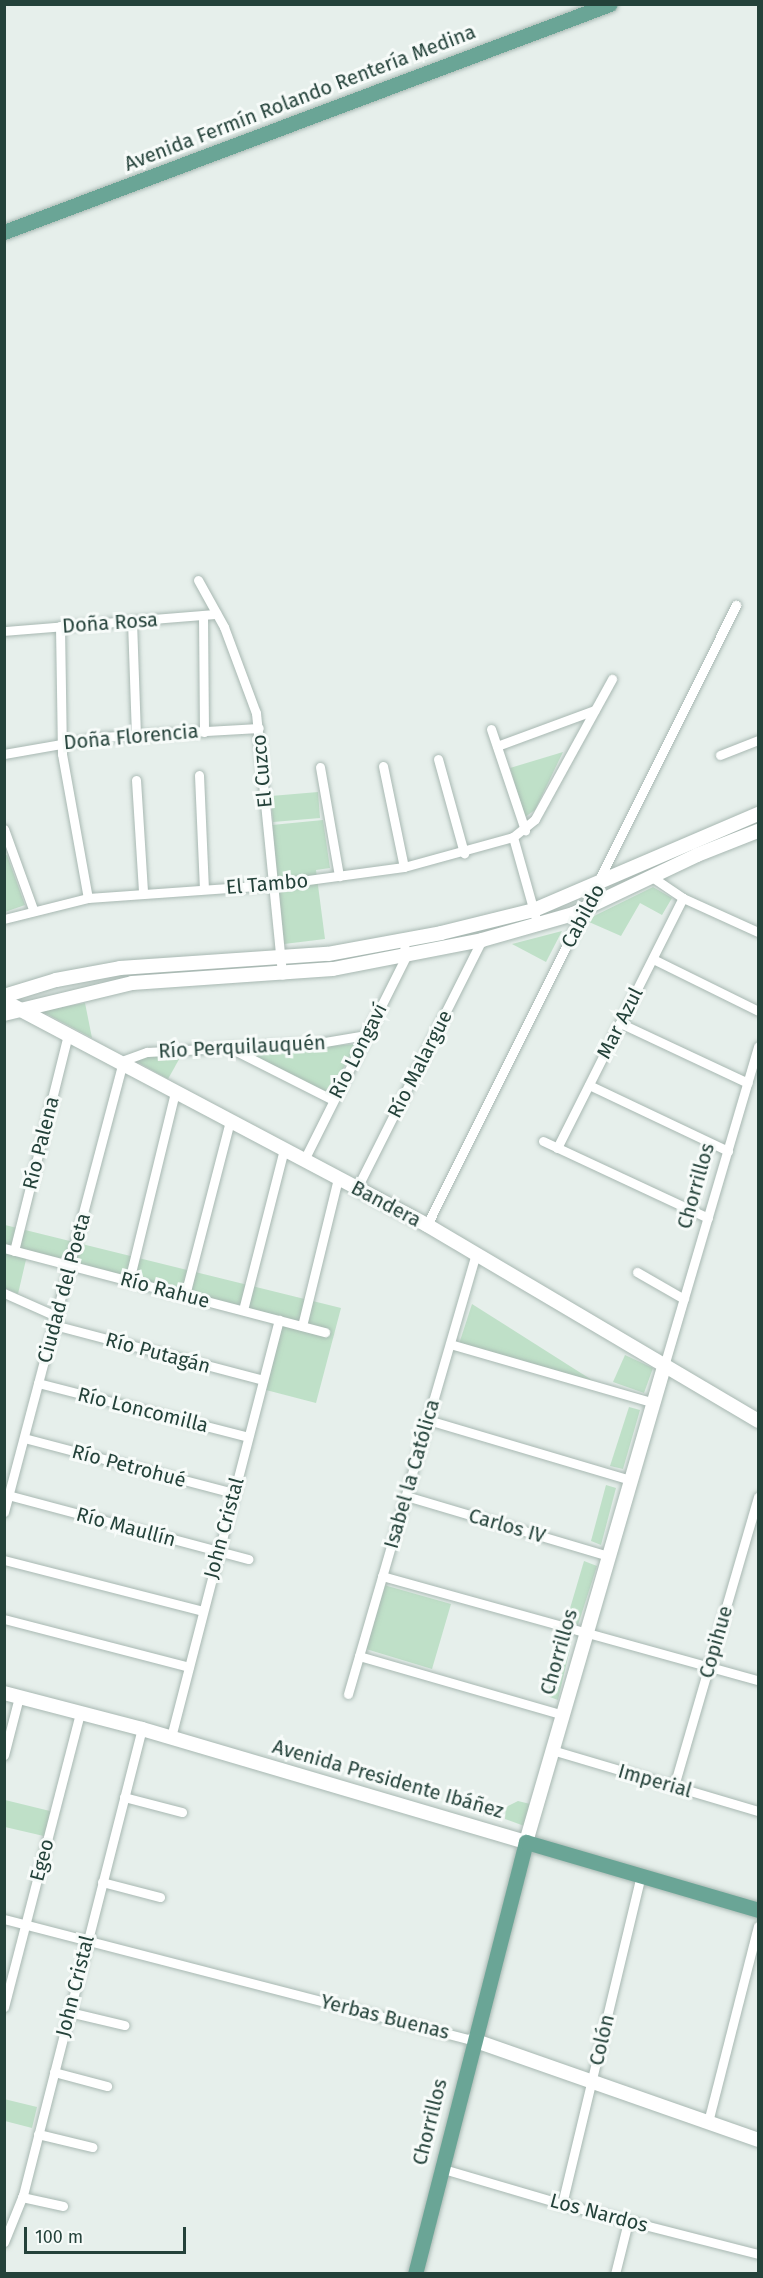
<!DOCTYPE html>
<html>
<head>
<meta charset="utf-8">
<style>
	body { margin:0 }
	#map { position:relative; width:763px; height:2278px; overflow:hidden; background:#e6efeb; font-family:"Fira Sans",sans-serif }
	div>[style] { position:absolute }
	.green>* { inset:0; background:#bfe0c8 }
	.roads { filter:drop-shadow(0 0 2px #a8b8b2) drop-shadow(0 0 2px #a8b8b2) }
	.street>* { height:9px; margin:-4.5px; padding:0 4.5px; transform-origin:4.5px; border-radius:4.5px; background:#fff }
	.secondary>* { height:14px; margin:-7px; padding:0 7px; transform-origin:7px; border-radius:7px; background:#fff }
	.primary>* { height:15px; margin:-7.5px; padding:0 7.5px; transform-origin:7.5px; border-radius:7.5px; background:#6aa596 }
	span { translate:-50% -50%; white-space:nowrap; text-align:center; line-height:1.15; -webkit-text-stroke:6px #f7fbf9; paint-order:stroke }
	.street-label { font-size:20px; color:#24423a }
	.frame { position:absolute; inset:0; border:6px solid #24423a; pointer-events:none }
	.scale { position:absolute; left:24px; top:2227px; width:162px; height:27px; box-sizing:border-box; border:3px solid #24423a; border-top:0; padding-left:8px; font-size:18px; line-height:21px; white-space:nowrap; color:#24423a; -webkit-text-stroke:4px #f7fbf9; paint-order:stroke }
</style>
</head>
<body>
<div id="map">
	<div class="green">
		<div style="clip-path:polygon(563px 752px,535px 810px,525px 817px,510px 768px)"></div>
		<div style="clip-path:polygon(318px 792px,320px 818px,273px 822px,271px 796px)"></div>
		<div style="clip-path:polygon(323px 820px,330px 868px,316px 870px,325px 939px,284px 944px,272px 825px)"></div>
		<div style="clip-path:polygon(7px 855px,25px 905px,5px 912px,4px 856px)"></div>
		<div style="clip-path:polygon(653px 887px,672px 898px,662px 915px,640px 903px,621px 936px,589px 922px,594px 916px)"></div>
		<div style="clip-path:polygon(562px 931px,546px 962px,512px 944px)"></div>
		<div style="clip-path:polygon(85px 1003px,92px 1038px,41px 1011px)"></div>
		<div style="clip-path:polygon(356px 1044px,330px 1095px,249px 1053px)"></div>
		<div style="clip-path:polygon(182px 1054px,168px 1079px,130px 1058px)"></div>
		<div style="clip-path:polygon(5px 1225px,341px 1308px,316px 1403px,266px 1390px,284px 1318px,28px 1251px,18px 1294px,5px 1288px)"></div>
		<div style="clip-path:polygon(472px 1304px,595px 1382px,459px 1344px)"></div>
		<div style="clip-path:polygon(625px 1355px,653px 1368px,644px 1393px,613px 1382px)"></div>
		<div style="clip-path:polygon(629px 1407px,640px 1410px,623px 1469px,610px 1466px)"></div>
		<div style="clip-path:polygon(606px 1485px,616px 1488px,601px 1545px,591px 1541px)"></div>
		<div style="clip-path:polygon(584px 1561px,597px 1566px,578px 1625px,566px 1622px)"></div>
		<div style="clip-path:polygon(384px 1585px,451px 1604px,432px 1669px,366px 1649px)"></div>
		<div style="clip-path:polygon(563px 1637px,572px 1640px,558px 1700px,547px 1696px)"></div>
		<div style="clip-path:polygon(5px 1800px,54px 1812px,48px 1837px,5px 1827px)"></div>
		<div style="clip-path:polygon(518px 1801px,530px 1804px,527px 1827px,505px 1819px,506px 1807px)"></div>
		<div style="clip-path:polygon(4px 2099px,37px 2107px,32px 2128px,5px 2121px)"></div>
	</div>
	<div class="roads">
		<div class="street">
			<div style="left:198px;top:580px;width:54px;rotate:61deg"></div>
			<div style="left:224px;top:627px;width:92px;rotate:69.6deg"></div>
			<div style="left:256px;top:713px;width:263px;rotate:84.3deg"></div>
			<div style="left:203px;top:616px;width:116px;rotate:89.5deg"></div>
			<div style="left:132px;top:621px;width:113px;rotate:88deg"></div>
			<div style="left:60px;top:626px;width:128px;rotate:89.1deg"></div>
			<div style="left:62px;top:754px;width:146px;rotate:79.8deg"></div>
			<div style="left:4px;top:631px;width:213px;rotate:-4.6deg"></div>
			<div style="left:491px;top:729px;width:107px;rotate:71.4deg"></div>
			<div style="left:497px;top:746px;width:104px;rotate:-20.2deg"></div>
			<div style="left:4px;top:754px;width:98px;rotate:-9.9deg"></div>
			<div style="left:101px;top:737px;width:158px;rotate:-3.3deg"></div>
			<div style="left:720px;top:755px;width:41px;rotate:-21.5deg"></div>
			<div style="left:438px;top:759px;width:98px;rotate:74.5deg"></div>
			<div style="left:383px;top:766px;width:103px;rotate:78.3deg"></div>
			<div style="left:320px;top:767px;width:111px;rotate:80.1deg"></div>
			<div style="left:199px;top:775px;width:114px;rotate:87.5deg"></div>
			<div style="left:136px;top:780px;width:112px;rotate:86.4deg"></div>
			<div style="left:4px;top:829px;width:85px;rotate:70.1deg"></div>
			<div style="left:513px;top:837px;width:92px;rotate:74.3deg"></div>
			<div style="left:652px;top:877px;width:37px;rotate:34deg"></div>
			<div style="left:683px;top:898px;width:82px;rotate:24.4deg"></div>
			<div style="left:4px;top:919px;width:87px;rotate:-14deg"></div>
			<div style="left:88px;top:898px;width:183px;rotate:-4.1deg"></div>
			<div style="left:271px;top:885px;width:134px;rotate:-7.7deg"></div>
			<div style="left:404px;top:867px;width:113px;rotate:-15.4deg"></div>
			<div style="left:513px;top:837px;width:28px;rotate:-39deg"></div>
			<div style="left:535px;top:819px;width:160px;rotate:-61.2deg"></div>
			<div style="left:653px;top:959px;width:117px;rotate:26.3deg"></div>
			<div style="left:620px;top:1023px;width:141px;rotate:25.1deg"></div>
			<div style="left:234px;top:1050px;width:111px;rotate:26.8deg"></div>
			<div style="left:119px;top:1062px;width:30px;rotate:-20deg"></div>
			<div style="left:147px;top:1052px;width:172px;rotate:-3deg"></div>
			<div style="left:319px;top:1043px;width:48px;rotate:-9.7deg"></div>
			<div style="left:589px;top:1085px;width:154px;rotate:25.4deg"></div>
			<div style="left:543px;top:1141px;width:182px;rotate:25deg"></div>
			<div style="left:557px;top:1148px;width:280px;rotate:-63.3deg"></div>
			<div style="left:304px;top:1160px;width:226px;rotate:-63.4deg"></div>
			<div style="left:405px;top:958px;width:17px;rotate:-93deg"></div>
			<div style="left:357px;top:1188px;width:278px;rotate:-63.3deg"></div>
			<div style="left:427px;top:1225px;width:693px;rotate:-63.51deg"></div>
			<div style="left:4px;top:1248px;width:332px;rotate:14.7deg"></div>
			<div style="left:14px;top:1251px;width:223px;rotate:-76deg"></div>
			<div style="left:637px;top:1272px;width:54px;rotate:29.9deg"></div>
			<div style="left:129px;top:1281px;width:195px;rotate:-76.3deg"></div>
			<div style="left:4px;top:1293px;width:57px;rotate:23.9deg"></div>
			<div style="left:185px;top:1295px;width:180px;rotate:-75.5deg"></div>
			<div style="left:243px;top:1310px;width:166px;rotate:-75.7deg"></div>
			<div style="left:54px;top:1325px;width:216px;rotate:14.7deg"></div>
			<div style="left:302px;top:1326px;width:152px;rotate:-76.3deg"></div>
			<div style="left:450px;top:1344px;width:212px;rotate:16.1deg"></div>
			<div style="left:664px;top:1366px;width:333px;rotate:-73.6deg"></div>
			<div style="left:38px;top:1383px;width:217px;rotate:14.4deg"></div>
			<div style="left:428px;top:1420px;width:212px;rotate:16.5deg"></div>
			<div style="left:24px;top:1438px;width:217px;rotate:14.7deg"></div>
			<div style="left:4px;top:1494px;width:253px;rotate:14.9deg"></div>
			<div style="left:406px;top:1496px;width:212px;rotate:16.5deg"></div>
			<div style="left:4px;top:1512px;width:463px;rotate:-75.2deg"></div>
			<div style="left:4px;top:1560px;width:205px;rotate:14.4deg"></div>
			<div style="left:382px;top:1576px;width:390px;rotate:15.5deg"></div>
			<div style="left:4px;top:1619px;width:191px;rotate:14.5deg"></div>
			<div style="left:359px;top:1656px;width:212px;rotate:16.1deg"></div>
			<div style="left:348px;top:1694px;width:458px;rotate:-73.8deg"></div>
			<div style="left:171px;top:1737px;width:431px;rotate:-75.5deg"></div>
			<div style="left:552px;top:1750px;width:215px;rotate:16.5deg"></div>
			<div style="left:4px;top:1755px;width:60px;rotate:-75.5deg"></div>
			<div style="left:674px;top:1786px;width:301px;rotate:-73.8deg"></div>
			<div style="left:124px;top:1797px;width:60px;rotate:14.5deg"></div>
			<div style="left:102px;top:1882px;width:60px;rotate:14.5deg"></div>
			<div style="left:4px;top:1919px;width:484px;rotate:14.5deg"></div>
			<div style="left:4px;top:2007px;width:304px;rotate:-75.5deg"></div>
			<div style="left:69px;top:2012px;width:57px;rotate:13.3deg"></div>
			<div style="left:54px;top:2072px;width:55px;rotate:14.8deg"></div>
			<div style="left:708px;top:2122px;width:202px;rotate:-75.7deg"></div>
			<div style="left:38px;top:2134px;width:56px;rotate:13.5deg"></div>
			<div style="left:440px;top:2168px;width:127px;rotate:16.4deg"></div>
			<div style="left:562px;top:2204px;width:202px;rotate:14.3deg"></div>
			<div style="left:22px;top:2197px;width:42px;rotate:12.4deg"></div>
			<div style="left:562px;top:2204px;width:337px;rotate:-76.5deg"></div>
			<div style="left:4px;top:2242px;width:51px;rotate:-68deg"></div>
			<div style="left:23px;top:2195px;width:481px;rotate:-75.7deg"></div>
			<div style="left:615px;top:2274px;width:54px;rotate:-76deg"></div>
		</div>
		<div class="secondary">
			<div style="left:4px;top:996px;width:54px;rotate:-17.1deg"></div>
			<div style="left:56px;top:980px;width:65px;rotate:-10.6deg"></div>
			<div style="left:120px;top:968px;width:208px;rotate:-3.9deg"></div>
			<div style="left:328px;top:954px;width:115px;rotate:-10.5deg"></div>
			<div style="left:441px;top:933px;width:96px;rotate:-13.9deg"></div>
			<div style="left:534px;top:910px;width:244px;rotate:-23.2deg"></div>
			<div style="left:4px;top:1001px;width:479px;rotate:27.9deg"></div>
			<div style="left:427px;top:1225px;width:385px;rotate:30.6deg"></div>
			<div style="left:4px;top:1014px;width:132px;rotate:-13.6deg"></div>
			<div style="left:132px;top:983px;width:201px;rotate:-4deg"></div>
			<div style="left:333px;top:969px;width:152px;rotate:-11deg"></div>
			<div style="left:482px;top:940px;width:95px;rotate:-15.9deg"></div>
			<div style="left:573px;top:914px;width:137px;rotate:-25.4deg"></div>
			<div style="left:697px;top:855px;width:66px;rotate:-21.5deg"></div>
			<div style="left:4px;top:1693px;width:143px;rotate:14.6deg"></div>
			<div style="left:142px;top:1729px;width:400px;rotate:16.4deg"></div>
			<div style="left:526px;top:1842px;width:496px;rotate:-73.8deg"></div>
			<div style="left:473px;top:2040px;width:302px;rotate:19.3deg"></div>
		</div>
		<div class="primary">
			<div style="left:4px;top:232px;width:647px;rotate:-20.62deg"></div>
			<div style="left:415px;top:2274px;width:446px;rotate:-75.6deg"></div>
			<div style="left:526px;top:1842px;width:242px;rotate:16.3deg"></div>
		</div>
	</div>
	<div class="street-label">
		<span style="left:300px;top:98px;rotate:-21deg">Avenida Fermín Rolando Rentería Medina</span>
		<span style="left:110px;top:623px;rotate:-4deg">Doña Rosa</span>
		<span style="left:131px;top:737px;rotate:-5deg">Doña Florencia</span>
		<span style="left:262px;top:771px;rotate:-95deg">El Cuzco</span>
		<span style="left:267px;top:884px;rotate:-5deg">El Tambo</span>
		<span style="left:583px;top:916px;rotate:-62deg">Cabildo</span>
		<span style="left:620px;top:1023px;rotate:-63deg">Mar Azul</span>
		<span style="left:242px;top:1047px;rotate:-3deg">Río Perquilauquén</span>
		<span style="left:358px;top:1051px;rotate:-63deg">Río Longaví</span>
		<span style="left:420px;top:1064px;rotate:-63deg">Río Malargue</span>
		<span style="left:41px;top:1143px;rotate:-76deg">Río Palena</span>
		<span style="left:696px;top:1186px;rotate:-74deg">Chorrillos</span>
		<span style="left:386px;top:1204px;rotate:28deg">Bandera</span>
		<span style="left:64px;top:1288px;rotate:-75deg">Ciudad del Poeta</span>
		<span style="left:165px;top:1290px;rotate:15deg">Río Rahue</span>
		<span style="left:158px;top:1353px;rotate:15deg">Río Putagán</span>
		<span style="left:143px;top:1410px;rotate:14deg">Río Loncomilla</span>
		<span style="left:129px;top:1466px;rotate:15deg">Río Petrohué</span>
		<span style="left:412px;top:1474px;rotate:-74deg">Isabel la Católica</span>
		<span style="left:507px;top:1526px;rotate:16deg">Carlos IV</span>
		<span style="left:126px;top:1527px;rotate:15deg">Río Maullín</span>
		<span style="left:224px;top:1528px;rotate:-75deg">John Cristal</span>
		<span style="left:716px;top:1642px;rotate:-74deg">Copihue</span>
		<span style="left:559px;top:1652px;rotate:-74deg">Chorrillos</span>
		<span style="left:388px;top:1779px;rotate:16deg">Avenida Presidente Ibáñez</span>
		<span style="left:655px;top:1781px;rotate:16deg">Imperial</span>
		<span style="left:42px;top:1860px;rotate:-75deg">Egeo</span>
		<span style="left:75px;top:1986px;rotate:-76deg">John Cristal</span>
		<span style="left:385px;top:2017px;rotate:14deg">Yerbas Buenas</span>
		<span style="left:602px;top:2040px;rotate:-77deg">Colón</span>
		<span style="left:430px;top:2122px;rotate:-76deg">Chorrillos</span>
		<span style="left:599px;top:2213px;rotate:15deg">Los Nardos</span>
	</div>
	<div class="frame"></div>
	<div class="scale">100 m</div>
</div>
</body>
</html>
